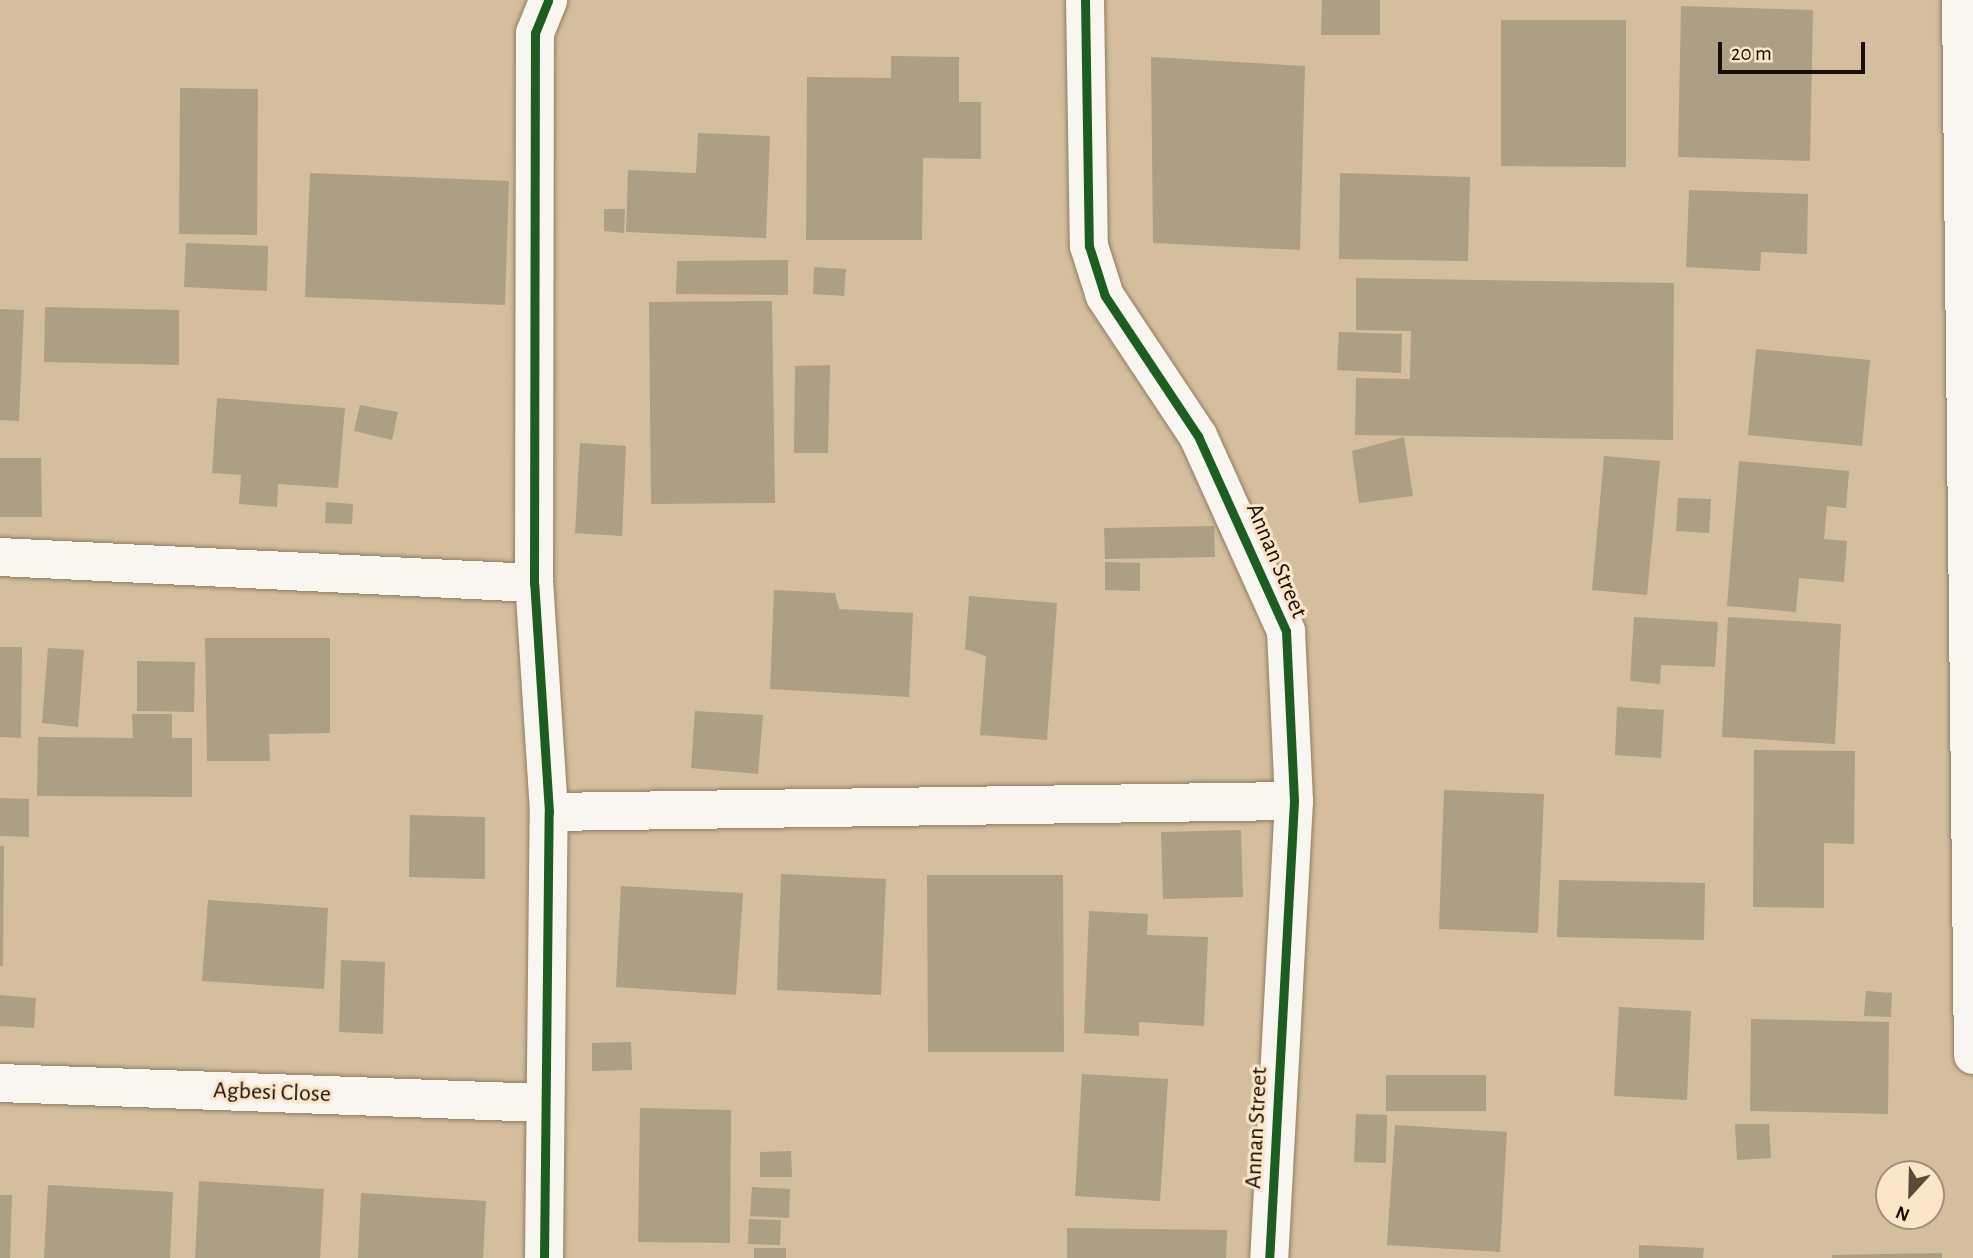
<!DOCTYPE html>
<html>
<head>
<meta charset="utf-8">
<style>
	body { margin:0 }
	#map { position:relative; width:1973px; height:1258px; overflow:hidden; background:#d4be9d; font-family:"Alegreya Sans",sans-serif }
	div>[style] { position:absolute }
	.building>* { inset:0; background:#ac9f83 }
	.roads { filter:drop-shadow(0 0 2px #8d7d61) drop-shadow(0 0 2px #8d7d61) }
	.minor>* { height:38px; margin:-19px; padding:0 19px; transform-origin:19px; border-radius:19px; background:#f9f5f0 }
	.cycleway>* { height:9px; margin:-4.5px; padding:0 4.5px; transform-origin:4.5px; border-radius:4.5px; background:#1b5e20 }
	span { translate:-50% -50%; white-space:nowrap; text-align:center; line-height:1.15; -webkit-text-stroke:6px #fbe6c9; paint-order:stroke }
	.street-label { font-size:24px; color:#1a0c00 }
	.north { position:absolute; left:1875px; top:1160px; width:70px; height:70px; box-sizing:border-box; background:#fbe6c9; border:2px solid #a18f79; border-radius:50%; rotate:202deg; font-size:19px; font-weight:700; line-height:28px; text-align:center; color:#1a0c00 }
	.north::after { content:''; display:block; margin:auto; width:24px; height:32px; background:#5b4a37; clip-path:polygon(50% 0,100% 100%,50% 72%,0 100%) }
	.scale { position:absolute; left:1718px; top:42px; width:147px; height:32px; box-sizing:border-box; border:4px solid #1a0c00; border-top:0; padding-left:9px; font-size:21px; line-height:24px; white-space:nowrap; color:#1a0c00; -webkit-text-stroke:5px #fbe6c9; paint-order:stroke }
</style>
</head>
<body>
<div id="map">
	<div class="building">
		<div style="clip-path:polygon(1322px 0,1380px 0,1380px 35px,1321px 35px)"></div>
		<div style="clip-path:polygon(1681px 6px,1813px 10px,1810px 161px,1678px 157px)"></div>
		<div style="clip-path:polygon(1501px 20px,1626px 20px,1626px 167px,1501px 166px)"></div>
		<div style="clip-path:polygon(891px 56px,959px 57px,959px 102px,981px 102px,981px 159px,923px 158px,922px 240px,806px 240px,807px 77px,891px 78px)"></div>
		<div style="clip-path:polygon(1151px 57px,1305px 66px,1300px 250px,1153px 243px)"></div>
		<div style="clip-path:polygon(180px 88px,258px 89px,257px 235px,179px 234px)"></div>
		<div style="clip-path:polygon(698px 133px,770px 136px,766px 238px,626px 232px,628px 170px,696px 173px)"></div>
		<div style="clip-path:polygon(310px 173px,509px 181px,505px 305px,305px 297px)"></div>
		<div style="clip-path:polygon(1340px 173px,1470px 177px,1468px 261px,1339px 259px)"></div>
		<div style="clip-path:polygon(1689px 190px,1808px 194px,1807px 254px,1761px 252px,1760px 271px,1686px 267px)"></div>
		<div style="clip-path:polygon(604px 209px,625px 209px,624px 233px,604px 231px)"></div>
		<div style="clip-path:polygon(186px 243px,268px 246px,267px 291px,184px 287px)"></div>
		<div style="clip-path:polygon(788px 260px,788px 295px,676px 294px,677px 261px)"></div>
		<div style="clip-path:polygon(814px 267px,846px 269px,844px 296px,813px 294px)"></div>
		<div style="clip-path:polygon(1356px 278px,1674px 283px,1673px 440px,1355px 435px,1356px 378px,1410px 379px,1411px 331px,1356px 330px)"></div>
		<div style="clip-path:polygon(772px 301px,775px 503px,651px 504px,649px 302px)"></div>
		<div style="clip-path:polygon(45px 307px,179px 310px,179px 365px,44px 362px)"></div>
		<div style="clip-path:polygon(0 309px,24px 310px,19px 421px,0 420px)"></div>
		<div style="clip-path:polygon(1339px 332px,1402px 334px,1401px 373px,1337px 370px)"></div>
		<div style="clip-path:polygon(1756px 349px,1870px 360px,1862px 446px,1748px 435px)"></div>
		<div style="clip-path:polygon(830px 365px,828px 453px,794px 453px,795px 366px)"></div>
		<div style="clip-path:polygon(217px 398px,345px 408px,338px 488px,278px 484px,277px 507px,239px 504px,241px 475px,212px 473px)"></div>
		<div style="clip-path:polygon(360px 405px,398px 412px,392px 440px,354px 431px)"></div>
		<div style="clip-path:polygon(1404px 437px,1413px 496px,1359px 503px,1352px 451px)"></div>
		<div style="clip-path:polygon(580px 443px,626px 446px,622px 536px,575px 533px)"></div>
		<div style="clip-path:polygon(1604px 456px,1660px 461px,1647px 595px,1592px 590px)"></div>
		<div style="clip-path:polygon(0 458px,41px 458px,42px 517px,0 517px)"></div>
		<div style="clip-path:polygon(1739px 461px,1849px 471px,1846px 508px,1827px 506px,1824px 539px,1847px 541px,1844px 582px,1799px 578px,1796px 612px,1727px 606px)"></div>
		<div style="clip-path:polygon(1678px 498px,1711px 499px,1709px 533px,1676px 531px)"></div>
		<div style="clip-path:polygon(326px 502px,353px 504px,352px 524px,325px 523px)"></div>
		<div style="clip-path:polygon(1214px 526px,1215px 557px,1105px 559px,1104px 528px)"></div>
		<div style="clip-path:polygon(1105px 562px,1140px 563px,1140px 591px,1105px 590px)"></div>
		<div style="clip-path:polygon(774px 590px,835px 593px,839px 609px,913px 613px,909px 697px,770px 689px)"></div>
		<div style="clip-path:polygon(969px 596px,1057px 603px,1047px 740px,980px 735px,986px 656px,965px 649px)"></div>
		<div style="clip-path:polygon(1634px 617px,1718px 622px,1715px 667px,1661px 665px,1660px 684px,1630px 681px)"></div>
		<div style="clip-path:polygon(1728px 617px,1841px 624px,1835px 744px,1722px 737px)"></div>
		<div style="clip-path:polygon(205px 638px,330px 638px,330px 733px,269px 734px,270px 761px,207px 761px)"></div>
		<div style="clip-path:polygon(0 647px,22px 647px,21px 738px,0 737px)"></div>
		<div style="clip-path:polygon(48px 648px,84px 650px,78px 727px,42px 723px)"></div>
		<div style="clip-path:polygon(137px 661px,195px 662px,194px 712px,137px 711px)"></div>
		<div style="clip-path:polygon(1617px 707px,1664px 710px,1661px 758px,1615px 755px)"></div>
		<div style="clip-path:polygon(695px 711px,763px 715px,758px 774px,691px 768px)"></div>
		<div style="clip-path:polygon(132px 714px,172px 714px,172px 738px,192px 738px,192px 797px,37px 796px,38px 737px,133px 738px)"></div>
		<div style="clip-path:polygon(1754px 750px,1855px 751px,1854px 844px,1824px 843px,1824px 908px,1753px 907px)"></div>
		<div style="clip-path:polygon(1444px 790px,1544px 794px,1538px 933px,1439px 929px)"></div>
		<div style="clip-path:polygon(0 798px,29px 799px,29px 837px,0 836px)"></div>
		<div style="clip-path:polygon(410px 815px,485px 817px,485px 879px,409px 877px)"></div>
		<div style="clip-path:polygon(1241px 830px,1243px 897px,1163px 899px,1161px 832px)"></div>
		<div style="clip-path:polygon(0 846px,4px 846px,3px 966px,0 966px)"></div>
		<div style="clip-path:polygon(781px 874px,886px 879px,881px 995px,777px 990px)"></div>
		<div style="clip-path:polygon(927px 875px,1063px 875px,1064px 1052px,928px 1052px)"></div>
		<div style="clip-path:polygon(1559px 880px,1705px 883px,1704px 940px,1557px 937px)"></div>
		<div style="clip-path:polygon(621px 886px,743px 893px,736px 995px,616px 987px)"></div>
		<div style="clip-path:polygon(208px 900px,328px 908px,324px 989px,202px 981px)"></div>
		<div style="clip-path:polygon(1089px 911px,1148px 914px,1147px 935px,1208px 937px,1204px 1026px,1139px 1022px,1139px 1036px,1084px 1033px)"></div>
		<div style="clip-path:polygon(341px 960px,385px 962px,383px 1034px,339px 1032px)"></div>
		<div style="clip-path:polygon(1866px 991px,1892px 993px,1891px 1017px,1864px 1016px)"></div>
		<div style="clip-path:polygon(0 995px,36px 998px,34px 1028px,0 1026px)"></div>
		<div style="clip-path:polygon(1619px 1007px,1691px 1011px,1687px 1100px,1614px 1096px)"></div>
		<div style="clip-path:polygon(1751px 1019px,1889px 1022px,1888px 1114px,1750px 1111px)"></div>
		<div style="clip-path:polygon(631px 1042px,632px 1070px,592px 1071px,592px 1043px)"></div>
		<div style="clip-path:polygon(1082px 1074px,1168px 1079px,1160px 1201px,1075px 1196px)"></div>
		<div style="clip-path:polygon(1386px 1075px,1486px 1075px,1486px 1111px,1386px 1111px)"></div>
		<div style="clip-path:polygon(640px 1108px,731px 1110px,730px 1243px,638px 1242px)"></div>
		<div style="clip-path:polygon(1356px 1114px,1387px 1115px,1386px 1163px,1354px 1162px)"></div>
		<div style="clip-path:polygon(1735px 1124px,1769px 1124px,1771px 1158px,1737px 1160px)"></div>
		<div style="clip-path:polygon(1395px 1125px,1507px 1132px,1500px 1252px,1387px 1245px)"></div>
		<div style="clip-path:polygon(791px 1151px,792px 1177px,760px 1177px,760px 1152px)"></div>
		<div style="clip-path:polygon(199px 1181px,324px 1189px,320px 1258px,195px 1258px)"></div>
		<div style="clip-path:polygon(48px 1185px,173px 1192px,170px 1258px,44px 1258px)"></div>
		<div style="clip-path:polygon(752px 1187px,790px 1189px,789px 1218px,750px 1216px)"></div>
		<div style="clip-path:polygon(361px 1193px,486px 1201px,483px 1258px,358px 1258px)"></div>
		<div style="clip-path:polygon(0 1195px,12px 1195px,10px 1258px,0 1258px)"></div>
		<div style="clip-path:polygon(749px 1219px,781px 1220px,780px 1245px,748px 1244px)"></div>
		<div style="clip-path:polygon(1067px 1228px,1227px 1230px,1226px 1258px,1067px 1258px)"></div>
		<div style="clip-path:polygon(1639px 1245px,1704px 1248px,1703px 1258px,1639px 1258px)"></div>
		<div style="clip-path:polygon(754px 1248px,786px 1248px,786px 1258px,754px 1258px)"></div>
		<div style="clip-path:polygon(1942px 1253px,1942px 1258px,1832px 1258px,1832px 1255px)"></div>
	</div>
	<div class="roads">
		<div class="minor">
			<div style="left:1085px;top:0;width:246px;rotate:89.1deg"></div>
			<div style="left:1089px;top:246px;width:52px;rotate:72.3deg"></div>
			<div style="left:1105px;top:296px;width:168px;rotate:56.4deg"></div>
			<div style="left:1198px;top:436px;width:214px;rotate:65.7deg"></div>
			<div style="left:1286px;top:631px;width:170px;rotate:87.3deg"></div>
			<div style="left:1294px;top:801px;width:458px;rotate:93.1deg"></div>
			<div style="left:1961px;top:0;width:1055px;rotate:89.35deg"></div>
			<div style="left:0;top:557px;width:535px;rotate:2.79deg"></div>
			<div style="left:549px;top:812px;width:745px;rotate:-0.85deg"></div>
			<div style="left:0;top:1083px;width:544px;rotate:2.11deg"></div>
			<div style="left:544px;top:1258px;width:446px;rotate:-89.4deg"></div>
			<div style="left:549px;top:812px;width:229px;rotate:-93.7deg"></div>
			<div style="left:534px;top:583px;width:550px;rotate:-89.9deg"></div>
			<div style="left:535px;top:33px;width:35px;rotate:-68deg"></div>
		</div>
	</div>
	<div class="cycleway">
		<div style="left:1085px;top:0;width:246px;rotate:89.1deg"></div>
		<div style="left:1089px;top:246px;width:52px;rotate:72.3deg"></div>
		<div style="left:1105px;top:296px;width:168px;rotate:56.4deg"></div>
		<div style="left:1198px;top:436px;width:214px;rotate:65.7deg"></div>
		<div style="left:1286px;top:631px;width:170px;rotate:87.3deg"></div>
		<div style="left:1294px;top:801px;width:458px;rotate:93.1deg"></div>
		<div style="left:544px;top:1258px;width:446px;rotate:-89.4deg"></div>
		<div style="left:549px;top:812px;width:229px;rotate:-93.7deg"></div>
		<div style="left:534px;top:583px;width:550px;rotate:-89.9deg"></div>
		<div style="left:535px;top:33px;width:35px;rotate:-68deg"></div>
	</div>
	<div class="street-label">
		<span style="left:1276px;top:561px;rotate:67deg">Annan Street</span>
		<span style="left:272px;top:1093px;rotate:2deg">Agbesi Close</span>
		<span style="left:1257px;top:1128px;rotate:-87deg">Annan Street</span>
	</div>
	<div class="north">N</div>
	<div class="scale">20 m</div>
</div>
</body>
</html>
